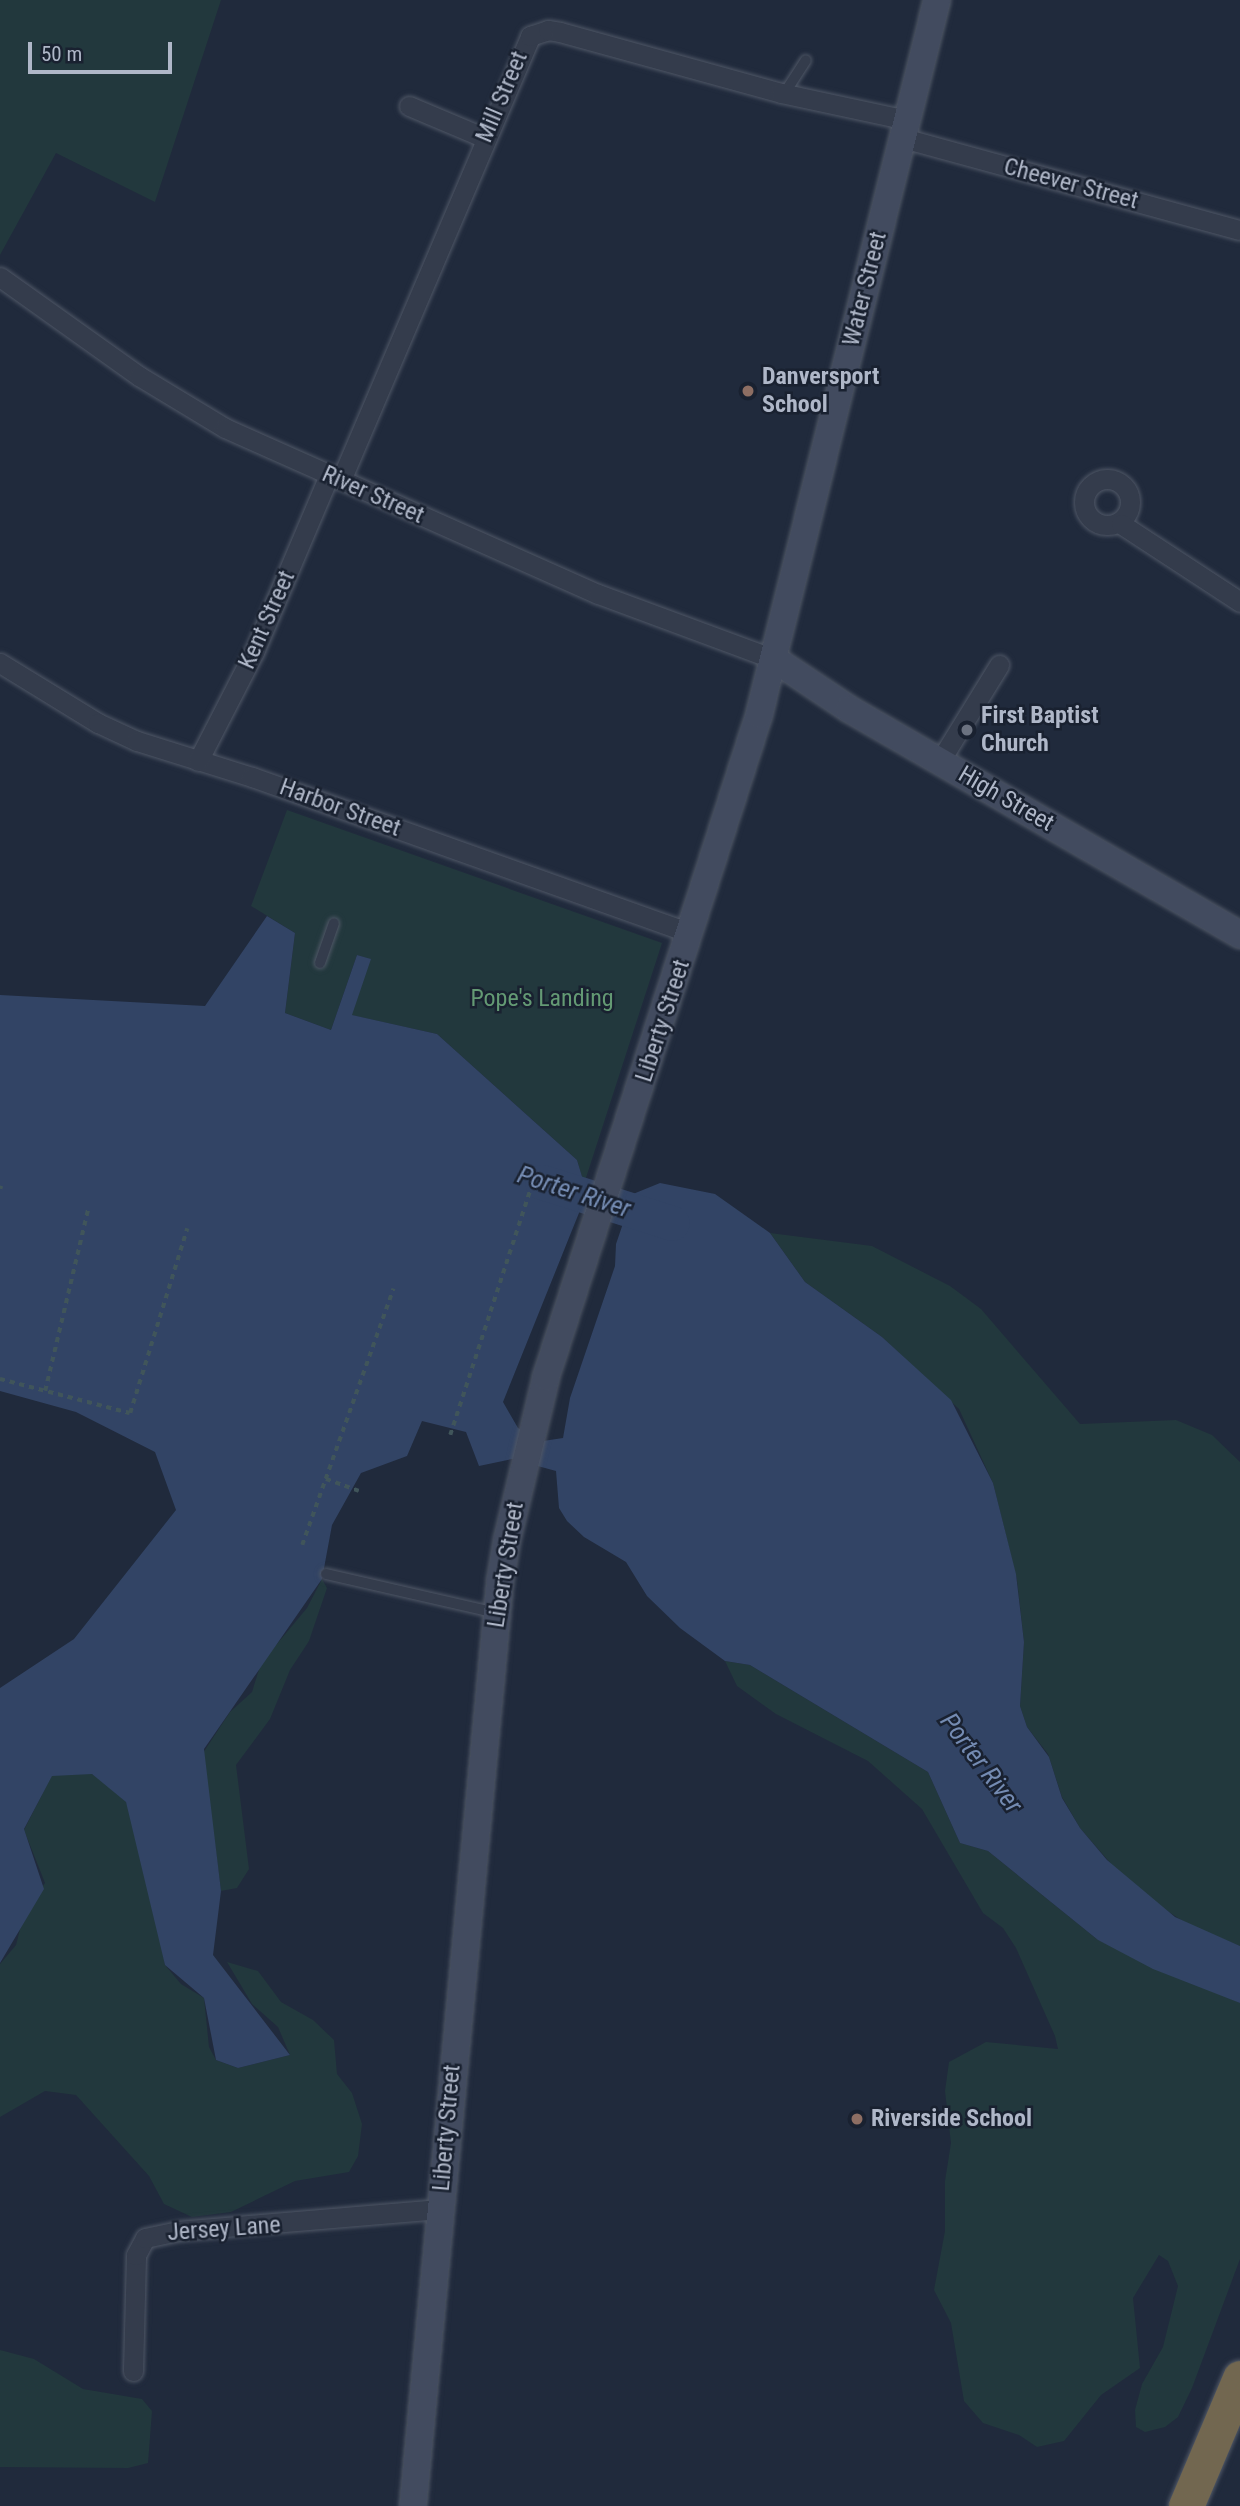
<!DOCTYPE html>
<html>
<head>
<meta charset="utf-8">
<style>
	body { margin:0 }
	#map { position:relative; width:1240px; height:2506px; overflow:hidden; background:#202a3c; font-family:"Roboto Condensed",sans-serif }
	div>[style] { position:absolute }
	.green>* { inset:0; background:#22383d }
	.water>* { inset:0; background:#324465 }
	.river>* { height:35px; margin:-17.5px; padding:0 17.5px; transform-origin:17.5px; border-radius:17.5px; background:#324465 }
	.path>* { height:3.5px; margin-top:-1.75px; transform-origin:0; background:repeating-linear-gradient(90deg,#40555a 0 5px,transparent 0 10px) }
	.roads { filter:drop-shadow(0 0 2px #4f5766) drop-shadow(0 0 2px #4f5766) }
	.lane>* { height:10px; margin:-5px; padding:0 5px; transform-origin:5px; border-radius:5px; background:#343c4c }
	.street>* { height:19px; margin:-9.5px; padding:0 9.5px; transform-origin:9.5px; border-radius:9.5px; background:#343c4c }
	.street>.ring { margin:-9.5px; padding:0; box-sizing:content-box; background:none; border:19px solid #343c4c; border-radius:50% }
	.secondary>* { height:26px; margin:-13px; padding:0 13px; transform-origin:13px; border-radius:13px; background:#424b5f }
	.highway>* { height:35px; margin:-17.5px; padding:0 17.5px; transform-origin:17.5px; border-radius:17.5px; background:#726750 }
	.dots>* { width:19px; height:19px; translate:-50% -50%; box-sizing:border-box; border:4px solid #192130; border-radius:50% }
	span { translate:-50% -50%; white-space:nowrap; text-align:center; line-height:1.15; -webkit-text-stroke:5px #192130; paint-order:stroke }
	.street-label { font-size:24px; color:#afb7c8 }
	.poi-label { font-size:24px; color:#afb7c8; font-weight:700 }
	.left { translate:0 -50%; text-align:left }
	.park-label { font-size:24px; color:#649a74 }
	.water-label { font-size:26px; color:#748bb2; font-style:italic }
	.scale { position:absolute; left:28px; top:42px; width:144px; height:32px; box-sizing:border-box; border:4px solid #afb7c8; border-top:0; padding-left:9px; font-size:21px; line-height:24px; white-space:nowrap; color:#afb7c8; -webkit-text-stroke:5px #192130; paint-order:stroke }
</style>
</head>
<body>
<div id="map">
	<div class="green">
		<div style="clip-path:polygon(0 0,221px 0,155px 202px,56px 153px,0 255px)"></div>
		<div style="clip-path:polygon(287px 810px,662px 943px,584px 1184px,577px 1160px,437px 1034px,351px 1015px,370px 959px,357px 955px,331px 1030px,285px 1013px,295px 933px,251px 906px)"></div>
		<div style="clip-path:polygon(770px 1233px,872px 1246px,950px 1286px,981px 1309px,1080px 1424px,1176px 1420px,1212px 1435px,1240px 1462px,1240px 1946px,1189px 1925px,1155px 1903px,1119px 1873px,1080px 1828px,1062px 1797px,1048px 1754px,1027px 1727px,1020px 1706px,1024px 1642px,1017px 1580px,993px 1483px,959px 1409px,882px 1337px,805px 1282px)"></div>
		<div style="clip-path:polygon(322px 1579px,327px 1588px,309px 1641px,290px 1670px,270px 1719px,236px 1765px,249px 1869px,237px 1888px,221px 1891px,203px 1753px,230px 1712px,252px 1692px,261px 1663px,307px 1608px)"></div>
		<div style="clip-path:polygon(725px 1661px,750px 1665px,928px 1772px,960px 1843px,988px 1851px,1098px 1940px,1240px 2003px,1240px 2259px,1192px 2388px,1178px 2417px,1165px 2427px,1145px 2432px,1136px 2427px,1135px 2410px,1142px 2384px,1163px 2347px,1178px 2286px,1168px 2261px,1159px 2255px,1133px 2298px,1140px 2368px,1101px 2395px,1064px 2441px,1037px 2447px,1019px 2435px,983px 2423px,964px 2401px,951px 2323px,934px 2290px,945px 2231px,945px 2181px,951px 2143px,945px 2091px,949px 2062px,986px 2042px,1058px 2049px,1055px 2036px,1016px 1948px,1003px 1928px,983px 1913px,922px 1809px,868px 1761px,776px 1714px,737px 1686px)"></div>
		<div style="clip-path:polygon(62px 1771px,92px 1774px,121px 1794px,130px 1809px,152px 1880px,165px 1965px,181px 1984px,204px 1998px,209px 2047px,216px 2060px,238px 2068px,290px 2055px,278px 2027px,252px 2004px,227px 1962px,258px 1971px,281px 2002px,313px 2020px,334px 2040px,337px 2074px,352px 2093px,362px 2124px,358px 2156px,349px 2172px,295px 2181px,231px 2212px,192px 2217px,164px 2204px,149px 2176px,76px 2095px,45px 2091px,0 2117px,0 1964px,16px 1945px,24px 1914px,45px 1883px,24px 1830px,52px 1775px)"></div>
		<div style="clip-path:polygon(0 2350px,34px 2359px,83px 2389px,142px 2399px,152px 2411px,148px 2463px,128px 2468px,0 2467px)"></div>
	</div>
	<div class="water">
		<div style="clip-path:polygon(267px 916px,295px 933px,285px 1013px,331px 1030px,357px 955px,371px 959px,352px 1015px,437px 1034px,577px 1160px,587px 1193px,503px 1402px,518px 1428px,543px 1441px,563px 1438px,570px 1398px,615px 1266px,616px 1244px,633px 1194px,660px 1183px,715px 1194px,770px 1233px,805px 1282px,882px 1337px,951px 1400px,993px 1483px,1016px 1574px,1024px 1642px,1020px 1706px,1027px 1727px,1049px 1757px,1062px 1798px,1080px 1828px,1107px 1860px,1175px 1917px,1240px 1946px,1240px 2003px,1153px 1969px,1098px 1940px,988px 1851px,960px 1843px,928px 1772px,750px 1665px,725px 1661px,680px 1628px,647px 1596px,626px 1562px,584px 1537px,567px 1521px,559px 1508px,556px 1471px,512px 1459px,479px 1466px,466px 1432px,422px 1421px,407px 1456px,361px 1473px,332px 1525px,322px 1579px,204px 1749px,221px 1891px,213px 1955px,290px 2055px,238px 2068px,216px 2060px,204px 1998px,165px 1965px,126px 1802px,92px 1774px,52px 1776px,24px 1829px,44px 1889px,0 1963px,0 1688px,74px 1639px,176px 1510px,155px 1452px,76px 1412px,0 1391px,0 995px,205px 1006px)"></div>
	</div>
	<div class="river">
		<div style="left:542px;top:1182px;width:136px;rotate:17.5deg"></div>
	</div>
	<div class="path">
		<div style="left:0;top:1189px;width:3px;rotate:-72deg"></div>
		<div style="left:0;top:1379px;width:134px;rotate:14.7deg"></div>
		<div style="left:130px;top:1413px;width:193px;rotate:-72.8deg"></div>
		<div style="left:45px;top:1391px;width:187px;rotate:-76.7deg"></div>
		<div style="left:450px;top:1435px;width:258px;rotate:-71.9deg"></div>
		<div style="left:326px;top:1479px;width:35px;rotate:20deg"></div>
		<div style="left:302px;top:1545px;width:272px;rotate:-70.4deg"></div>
	</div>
	<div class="roads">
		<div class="lane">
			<div style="left:784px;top:94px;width:40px;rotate:-57.1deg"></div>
			<div style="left:320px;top:963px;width:42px;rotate:-70.7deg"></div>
			<div style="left:326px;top:1574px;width:174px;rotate:12.9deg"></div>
		</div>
		<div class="street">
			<div style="left:409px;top:106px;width:82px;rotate:22.8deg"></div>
			<div style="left:903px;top:138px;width:349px;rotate:15.3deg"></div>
			<div style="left:0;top:277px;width:171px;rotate:35.5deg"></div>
			<div style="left:139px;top:376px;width:100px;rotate:31.2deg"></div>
			<div style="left:225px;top:428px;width:408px;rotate:24deg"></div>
			<div style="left:598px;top:594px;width:188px;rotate:20.3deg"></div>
			<div class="ring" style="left:1084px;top:479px;width:27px;height:27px"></div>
			<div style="left:341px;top:480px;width:483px;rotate:-66.9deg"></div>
			<div style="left:530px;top:36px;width:19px;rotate:-18deg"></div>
			<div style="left:548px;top:30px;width:12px;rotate:9deg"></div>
			<div style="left:560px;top:32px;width:229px;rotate:15.4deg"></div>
			<div style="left:781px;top:93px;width:129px;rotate:12.1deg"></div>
			<div style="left:1121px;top:524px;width:142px;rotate:33.2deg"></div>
			<div style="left:0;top:663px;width:115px;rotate:31.5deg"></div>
			<div style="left:98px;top:723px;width:43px;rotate:24.8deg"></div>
			<div style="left:137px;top:741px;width:121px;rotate:17.4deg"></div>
			<div style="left:252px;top:777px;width:466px;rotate:19.6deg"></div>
			<div style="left:198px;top:761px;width:123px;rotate:-62.8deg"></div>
			<div style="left:254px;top:652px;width:192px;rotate:-67deg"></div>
			<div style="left:940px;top:761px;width:113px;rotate:-58.4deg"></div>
			<div style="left:133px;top:2371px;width:116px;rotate:-88.5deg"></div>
			<div style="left:136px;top:2255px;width:19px;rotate:-62deg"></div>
			<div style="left:145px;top:2238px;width:34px;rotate:-12deg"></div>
			<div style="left:178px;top:2231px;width:262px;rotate:-4.8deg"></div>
		</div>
		<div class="secondary">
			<div style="left:774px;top:659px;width:90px;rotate:33.7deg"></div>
			<div style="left:849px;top:709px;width:452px;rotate:30deg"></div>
			<div style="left:413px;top:2506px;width:928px;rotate:-84.62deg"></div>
			<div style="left:500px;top:1582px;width:43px;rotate:-80.5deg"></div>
			<div style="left:507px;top:1540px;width:168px;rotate:-76.5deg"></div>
			<div style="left:546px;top:1377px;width:695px;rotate:-72.16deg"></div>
			<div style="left:759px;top:715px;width:737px;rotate:-76.02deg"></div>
		</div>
		<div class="highway">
			<div style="left:1186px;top:2506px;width:139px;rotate:-67.1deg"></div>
		</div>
	</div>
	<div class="dots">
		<div style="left:748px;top:391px;background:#8d6e63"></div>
		<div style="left:967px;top:730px;background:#6b7280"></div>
		<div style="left:857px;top:2119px;background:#8d6e63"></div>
	</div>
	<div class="street-label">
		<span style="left:502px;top:97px;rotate:-67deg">Mill Street</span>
		<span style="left:1071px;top:184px;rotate:15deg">Cheever Street</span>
		<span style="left:865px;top:289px;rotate:-76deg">Water Street</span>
		<span style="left:373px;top:495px;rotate:24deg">River Street</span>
		<span style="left:267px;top:620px;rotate:-66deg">Kent Street</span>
		<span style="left:1006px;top:799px;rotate:30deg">High Street</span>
		<span style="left:340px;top:808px;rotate:20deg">Harbor Street</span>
		<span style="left:663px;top:1021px;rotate:-72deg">Liberty Street</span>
		<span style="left:506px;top:1565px;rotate:-81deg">Liberty Street</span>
		<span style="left:447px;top:2128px;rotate:-85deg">Liberty Street</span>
		<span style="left:224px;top:2229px;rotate:-4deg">Jersey Lane</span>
	</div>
	<div class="poi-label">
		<span class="left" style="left:762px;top:391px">Danversport<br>School</span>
		<span class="left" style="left:981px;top:730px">First Baptist<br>Church</span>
		<span class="left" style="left:871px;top:2119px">Riverside School</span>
	</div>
	<div class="park-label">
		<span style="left:542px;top:999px">Pope's Landing</span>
	</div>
	<div class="water-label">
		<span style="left:574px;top:1192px;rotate:18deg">Porter River</span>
		<span style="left:981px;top:1763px;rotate:53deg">Porter River</span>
	</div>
	<div class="scale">50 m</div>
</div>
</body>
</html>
